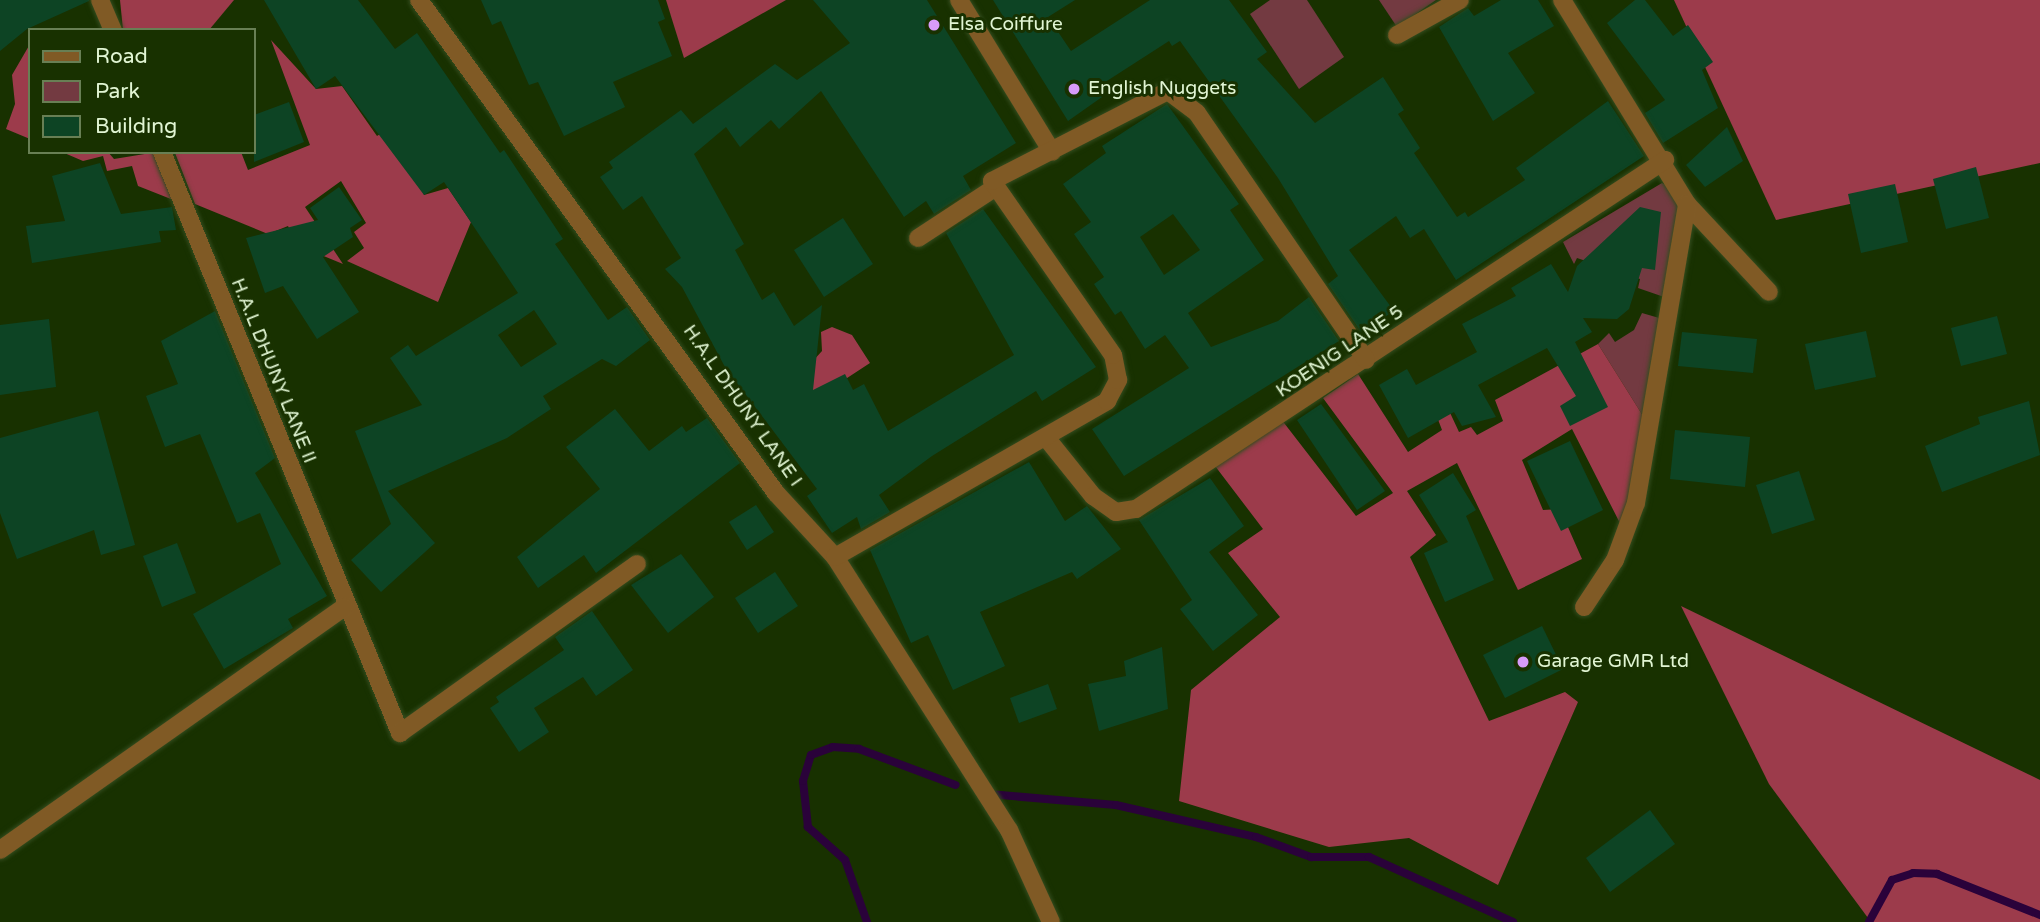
<!DOCTYPE html>
<html>
<head>
<meta charset="utf-8">
<style>
	body { margin:0 }
	#map { position:relative; width:2040px; height:922px; overflow:hidden; background:#183100; font-family:"Varela Round",sans-serif }
	div>[style] { position:absolute }
	.green>* { inset:0; background:#733a41 }
	.forest>* { inset:0; background:#9c3b4b }
	.stream>* { height:8px; margin:-4px; padding:0 4px; transform-origin:4px; border-radius:4px; background:#2a023a }
	.building>* { inset:0; background:#0d4424 }
	.roads { filter:drop-shadow(0 0 2px #344c1e) drop-shadow(0 0 2px #344c1e) }
	.minor>* { height:18px; margin:-9px; padding:0 9px; transform-origin:9px; border-radius:9px; background:#805a25 }
	.dots>* { width:19px; height:19px; translate:-50% -50%; box-sizing:border-box; border:4px solid #183100; border-radius:50% }
	span { translate:-50% -50%; white-space:nowrap; text-align:center; line-height:1.15; -webkit-text-stroke:6px #183100; paint-order:stroke }
	.poi-label { font-size:19px; color:#e1f5d3 }
	.left { translate:0 -50%; text-align:left }
	.street-label { font-size:19px; color:#e1f5d3 }
	.legend { position:absolute; left:28px; top:28px; width:228px; height:126px; box-sizing:border-box; background:#183100; border:2px solid #687f54; margin:0; padding:9px 12px; list-style:none; font-size:21px; color:#e1f5d3 }
	.legend li { display:flex; align-items:center; gap:14px; height:35px }
	.legend b { width:35px; border:2px solid #687f54 }
</style>
</head>
<body>
<div id="map">
	<div class="green">
		<div style="clip-path:polygon(1270px 0,1307px 0,1344px 57px,1299px 89px,1250px 14px)"></div>
		<div style="clip-path:polygon(1379px 0,1436px 0,1397px 27px)"></div>
		<div style="clip-path:polygon(1662px 183px,1673px 189px,1680px 210px,1667px 298px,1638px 288px,1640px 279px,1577px 258px,1574px 264px,1563px 242px)"></div>
		<div style="clip-path:polygon(1642px 313px,1666px 320px,1648px 424px,1598px 344px,1609px 333px,1615px 342px,1634px 330px)"></div>
	</div>
	<div class="forest">
		<div style="clip-path:polygon(120px 0,234px 0,209px 30px,123px 30px)"></div>
		<div style="clip-path:polygon(666px 0,786px 0,684px 58px)"></div>
		<div style="clip-path:polygon(1674px 0,2040px 0,2040px 163px,1776px 220px)"></div>
		<div style="clip-path:polygon(271px 40px,316px 89px,342px 86px,377px 136px,407px 116px,424px 195px,448px 188px,471px 222px,438px 302px,347px 261px,364px 248px,354px 232px,366px 223px,341px 181px,305px 207px,343px 264px,297px 245px,288px 226px,268px 234px,195px 204px,175px 153px,241px 152px,248px 170px,310px 145px)"></div>
		<div style="clip-path:polygon(30px 44px,30px 139px,6px 129px,15px 104px,12px 75px)"></div>
		<div style="clip-path:polygon(62px 152px,108px 152px,114px 159px,157px 152px,176px 201px,138px 186px,132px 166px,107px 171px,103px 156px,83px 161px)"></div>
		<div style="clip-path:polygon(832px 327px,852px 335px,870px 363px,815px 399px,801px 374px,822px 351px,821px 332px)"></div>
		<div style="clip-path:polygon(1598px 344px,1648px 424px,1625px 533px,1572px 429px,1522px 460px,1543px 510px,1560px 509px,1582px 559px,1518px 590px,1457px 463px,1407px 491px,1436px 535px,1410px 557px,1489px 721px,1565px 692px,1578px 702px,1498px 885px,1409px 838px,1329px 847px,1179px 801px,1191px 690px,1280px 617px,1228px 553px,1263px 529px,1212px 462px,1281px 419px,1356px 516px,1393px 493px,1323px 398px,1358px 374px,1408px 452px,1442px 430px,1434px 409px,1445px 402px,1459px 432px,1471px 427px,1477px 435px,1503px 421px,1495px 400px)"></div>
		<div style="clip-path:polygon(1681px 606px,2040px 780px,2040px 922px,1871px 922px,1769px 784px)"></div>
	</div>
	<div class="stream">
		<div style="left:989px;top:794px;width:127px;rotate:5deg"></div>
		<div style="left:1116px;top:805px;width:144px;rotate:12.9deg"></div>
		<div style="left:1256px;top:837px;width:59px;rotate:20deg"></div>
		<div style="left:1311px;top:857px;width:58px"></div>
		<div style="left:1369px;top:857px;width:158px;rotate:24.3deg"></div>
		<div style="left:867px;top:922px;width:66px;rotate:-109.5deg"></div>
		<div style="left:845px;top:860px;width:50px;rotate:-138.3deg"></div>
		<div style="left:808px;top:827px;width:46px;rotate:-96.2deg"></div>
		<div style="left:803px;top:781px;width:27px;rotate:-73deg"></div>
		<div style="left:811px;top:755px;width:23px;rotate:-20deg"></div>
		<div style="left:833px;top:747px;width:26px;rotate:4deg"></div>
		<div style="left:859px;top:749px;width:103px;rotate:20.4deg"></div>
		<div style="left:1869px;top:922px;width:48px;rotate:-61.3deg"></div>
		<div style="left:1892px;top:880px;width:22px;rotate:-18deg"></div>
		<div style="left:1913px;top:873px;width:24px;rotate:2deg"></div>
		<div style="left:1937px;top:874px;width:111px;rotate:21.7deg"></div>
	</div>
	<div class="building">
		<div style="clip-path:polygon(0 0,89px 0,89px 1px,27px 29px,0 51px)"></div>
		<div style="clip-path:polygon(evenodd,264px 0,358px 0,395px 49px,417px 33px,500px 153px,504px 150px,563px 239px,555px 244px,608px 320px,627px 307px,650px 340px,616px 366px,602px 359px,543px 396px,551px 409px,507px 438px,388px 491px,435px 543px,381px 592px,351px 560px,391px 524px,355px 431px,422px 405px,390px 358px,408px 345px,416px 356px,518px 293px,444px 182px,424px 195px,335px 76px,316px 89px,264px 0,534px 310px,557px 344px,521px 367px,498px 335px,534px 310px)"></div>
		<div style="clip-path:polygon(481px 0,658px 0,665px 19px,658px 22px,672px 56px,613px 82px,625px 107px,564px 136px,538px 82px,529px 85px,501px 21px,492px 25px)"></div>
		<div style="clip-path:polygon(813px 0,927px 0,1016px 143px,963px 176px,971px 190px,934px 214px,926px 201px,904px 217px,821px 91px,779px 129px,771px 120px,740px 147px,726px 127px,694px 154px,744px 244px,735px 250px,762px 300px,774px 292px,794px 326px,822px 305px,813px 390px,845px 374px,853px 390px,864px 384px,888px 431px,1014px 355px,946px 233px,983px 209px,1096px 367px,1042px 401px,1036px 391px,932px 456px,879px 495px,890px 512px,861px 529px,857px 517px,832px 533px,807px 496px,817px 489px,725px 367px,682px 287px,665px 269px,681px 258px,642px 196px,623px 210px,600px 177px,613px 168px,609px 162px,681px 110px,693px 124px,775px 64px,797px 80px,850px 43px)"></div>
		<div style="clip-path:polygon(993px 0,1075px 0,1048px 17px,1071px 51px,1150px 0,1229px 0,1267px 52px,1257px 59px,1315px 123px,1383px 77px,1404px 110px,1398px 114px,1420px 148px,1414px 153px,1457px 217px,1465px 212px,1468px 217px,1525px 180px,1516px 168px,1608px 101px,1644px 156px,1456px 280px,1424px 229px,1410px 238px,1396px 216px,1349px 250px,1394px 311px,1361px 332px,1328px 284px,1338px 276px,1278px 178px,1180px 41px,1172px 46px,1169px 41px,1096px 88px,1102px 97px,1068px 121px)"></div>
		<div style="clip-path:polygon(1501px 0,1538px 0,1554px 26px,1508px 53px,1535px 93px,1493px 121px,1439px 27px,1468px 8px,1474px 16px)"></div>
		<div style="clip-path:polygon(1635px 0,1645px 0,1673px 36px,1688px 25px,1713px 62px,1702px 70px,1718px 108px,1663px 143px,1645px 113px,1665px 100px,1607px 23px)"></div>
		<div style="clip-path:polygon(289px 102px,304px 142px,254px 162px,254px 115px)"></div>
		<div style="clip-path:polygon(evenodd,1167px 104px,1239px 204px,1230px 210px,1264px 260px,1188px 313px,1211px 347px,1278px 321px,1309px 297px,1339px 341px,1124px 476px,1092px 429px,1189px 368px,1165px 335px,1145px 349px,1121px 311px,1115px 315px,1094px 284px,1104px 277px,1074px 234px,1091px 222px,1063px 184px,1106px 153px,1102px 146px,1167px 104px,1173px 214px,1200px 250px,1164px 275px,1140px 237px,1173px 214px)"></div>
		<div style="clip-path:polygon(1727px 127px,1743px 161px,1705px 187px,1686px 165px)"></div>
		<div style="clip-path:polygon(100px 163px,121px 214px,172px 207px,176px 230px,159px 231px,161px 242px,32px 263px,26px 226px,65px 221px,52px 176px)"></div>
		<div style="clip-path:polygon(1976px 167px,1989px 218px,1946px 229px,1933px 179px)"></div>
		<div style="clip-path:polygon(1895px 184px,1908px 242px,1861px 253px,1848px 194px)"></div>
		<div style="clip-path:polygon(339px 187px,362px 220px,350px 228px,353px 237px,323px 257px,359px 312px,317px 339px,283px 286px,265px 293px,246px 238px,318px 220px,310px 208px)"></div>
		<div style="clip-path:polygon(1640px 207px,1661px 212px,1655px 270px,1642px 268px,1629px 309px,1617px 319px,1583px 318px,1592px 332px,1575px 342px,1608px 407px,1570px 426px,1560px 406px,1576px 396px,1547px 348px,1478px 385px,1496px 417px,1462px 426px,1454px 412px,1408px 438px,1379px 385px,1407px 369px,1416px 385px,1477px 352px,1462px 324px,1516px 296px,1511px 288px,1551px 264px,1568px 292px,1577px 266px)"></div>
		<div style="clip-path:polygon(843px 218px,873px 264px,824px 297px,794px 250px)"></div>
		<div style="clip-path:polygon(215px 311px,275px 458px,255px 473px,327px 596px,288px 619px,293px 628px,224px 669px,193px 614px,281px 564px,260px 513px,237px 523px,200px 434px,165px 447px,146px 396px,178px 384px,161px 341px)"></div>
		<div style="clip-path:polygon(1997px 316px,2007px 354px,1961px 366px,1951px 328px)"></div>
		<div style="clip-path:polygon(49px 319px,56px 387px,0 395px,0 325px)"></div>
		<div style="clip-path:polygon(1866px 331px,1876px 377px,1815px 390px,1805px 344px)"></div>
		<div style="clip-path:polygon(1682px 332px,1757px 339px,1753px 373px,1678px 366px)"></div>
		<div style="clip-path:polygon(2029px 401px,2040px 455px,1942px 492px,1925px 446px,1980px 424px,1978px 417px)"></div>
		<div style="clip-path:polygon(1321px 404px,1385px 491px,1357px 510px,1297px 420px)"></div>
		<div style="clip-path:polygon(615px 409px,649px 451px,682px 426px,686px 432px,707px 418px,740px 463px,596px 573px,584px 555px,538px 588px,517px 557px,600px 489px,566px 447px)"></div>
		<div style="clip-path:polygon(98px 411px,135px 545px,101px 555px,94px 530px,17px 559px,0 513px,0 438px)"></div>
		<div style="clip-path:polygon(1675px 430px,1750px 437px,1745px 487px,1670px 479px)"></div>
		<div style="clip-path:polygon(1570px 441px,1603px 510px,1561px 531px,1527px 461px)"></div>
		<div style="clip-path:polygon(1029px 462px,1065px 521px,1087px 506px,1121px 549px,1077px 579px,1072px 572px,980px 612px,1005px 666px,953px 690px,928px 635px,911px 643px,870px 550px)"></div>
		<div style="clip-path:polygon(1799px 471px,1815px 520px,1772px 534px,1756px 485px)"></div>
		<div style="clip-path:polygon(1453px 473px,1476px 510px,1466px 516px,1494px 580px,1445px 602px,1424px 553px,1448px 542px,1419px 495px)"></div>
		<div style="clip-path:polygon(1210px 478px,1244px 526px,1209px 552px,1258px 615px,1213px 651px,1180px 609px,1192px 600px,1139px 520px)"></div>
		<div style="clip-path:polygon(756px 505px,774px 532px,747px 550px,729px 522px)"></div>
		<div style="clip-path:polygon(177px 543px,196px 593px,162px 607px,143px 556px)"></div>
		<div style="clip-path:polygon(681px 554px,714px 597px,668px 633px,631px 585px)"></div>
		<div style="clip-path:polygon(775px 572px,798px 606px,758px 633px,735px 598px)"></div>
		<div style="clip-path:polygon(592px 611px,633px 670px,596px 696px,583px 677px,534px 708px,549px 732px,519px 752px,490px 708px,499px 702px,496px 697px,564px 650px,555px 637px)"></div>
		<div style="clip-path:polygon(1542px 626px,1563px 669px,1505px 698px,1483px 655px)"></div>
		<div style="clip-path:polygon(1162px 647px,1168px 709px,1099px 731px,1088px 684px,1126px 676px,1124px 661px)"></div>
		<div style="clip-path:polygon(1048px 684px,1057px 709px,1019px 723px,1010px 698px)"></div>
		<div style="clip-path:polygon(1650px 810px,1675px 844px,1610px 892px,1586px 858px)"></div>
	</div>
	<div class="roads">
		<div class="minor">
			<div style="left:100px;top:0;width:33px;rotate:67deg"></div>
			<div style="left:419px;top:0;width:609px;rotate:54.09deg"></div>
			<div style="left:776px;top:493px;width:87px;rotate:47.3deg"></div>
			<div style="left:835px;top:557px;width:324px;rotate:57.5deg"></div>
			<div style="left:1009px;top:830px;width:101px;rotate:65.5deg"></div>
			<div style="left:959px;top:0;width:178px;rotate:58.5deg"></div>
			<div style="left:1562px;top:0;width:239px;rotate:58.5deg"></div>
			<div style="left:1687px;top:204px;width:120px;rotate:47deg"></div>
			<div style="left:1397px;top:35px;width:72px;rotate:-29.1deg"></div>
			<div style="left:162px;top:152px;width:628px;rotate:67.72deg"></div>
			<div style="left:400px;top:733px;width:291px;rotate:-35.5deg"></div>
			<div style="left:918px;top:238px;width:93px;rotate:-33.2deg"></div>
			<div style="left:1048px;top:440px;width:72px;rotate:51.2deg"></div>
			<div style="left:1093px;top:496px;width:28px;rotate:35deg"></div>
			<div style="left:1116px;top:512px;width:20px;rotate:-9deg"></div>
			<div style="left:1136px;top:509px;width:634px;rotate:-33.41deg"></div>
			<div style="left:835px;top:557px;width:314px;rotate:-29.8deg"></div>
			<div style="left:1107px;top:401px;width:24px;rotate:-62deg"></div>
			<div style="left:1118px;top:380px;width:25px;rotate:-101deg"></div>
			<div style="left:1113px;top:355px;width:212px;rotate:-124.8deg"></div>
			<div style="left:992px;top:181px;width:198px;rotate:-27.1deg"></div>
			<div style="left:1168px;top:91px;width:36px;rotate:37deg"></div>
			<div style="left:1197px;top:113px;width:299px;rotate:55.6deg"></div>
			<div style="left:1584px;top:607px;width:56px;rotate:-56.6deg"></div>
			<div style="left:1615px;top:560px;width:61px;rotate:-69.8deg"></div>
			<div style="left:1636px;top:503px;width:303px;rotate:-80.3deg"></div>
			<div style="left:0;top:850px;width:421px;rotate:-35.2deg"></div>
		</div>
	</div>
	<div class="dots">
		<div style="left:934px;top:25px;background:#d79bf9"></div>
		<div style="left:1074px;top:89px;background:#d79bf9"></div>
		<div style="left:1523px;top:662px;background:#d79bf9"></div>
	</div>
	<div class="poi-label">
		<span class="left" style="left:948px;top:25px">Elsa Coiffure</span>
		<span class="left" style="left:1088px;top:89px">English Nuggets</span>
		<span class="left" style="left:1537px;top:662px">Garage GMR Ltd</span>
	</div>
	<div class="street-label">
		<span style="left:1340px;top:352px;rotate:-34deg">KOENIG LANE 5</span>
		<span style="left:273px;top:371px;rotate:68deg">H.A.L DHUNY LANE II</span>
		<span style="left:742px;top:406px;rotate:55deg">H.A.L DHUNY LANE I</span>
	</div>
	<ul class="legend">
	<li><b style="height:9px;background:#805a25"></b>Road</li>
	<li><b style="height:19px;background:#733a41"></b>Park</li>
	<li><b style="height:19px;background:#0d4424"></b>Building</li>
	</ul>
</div>
</body>
</html>
